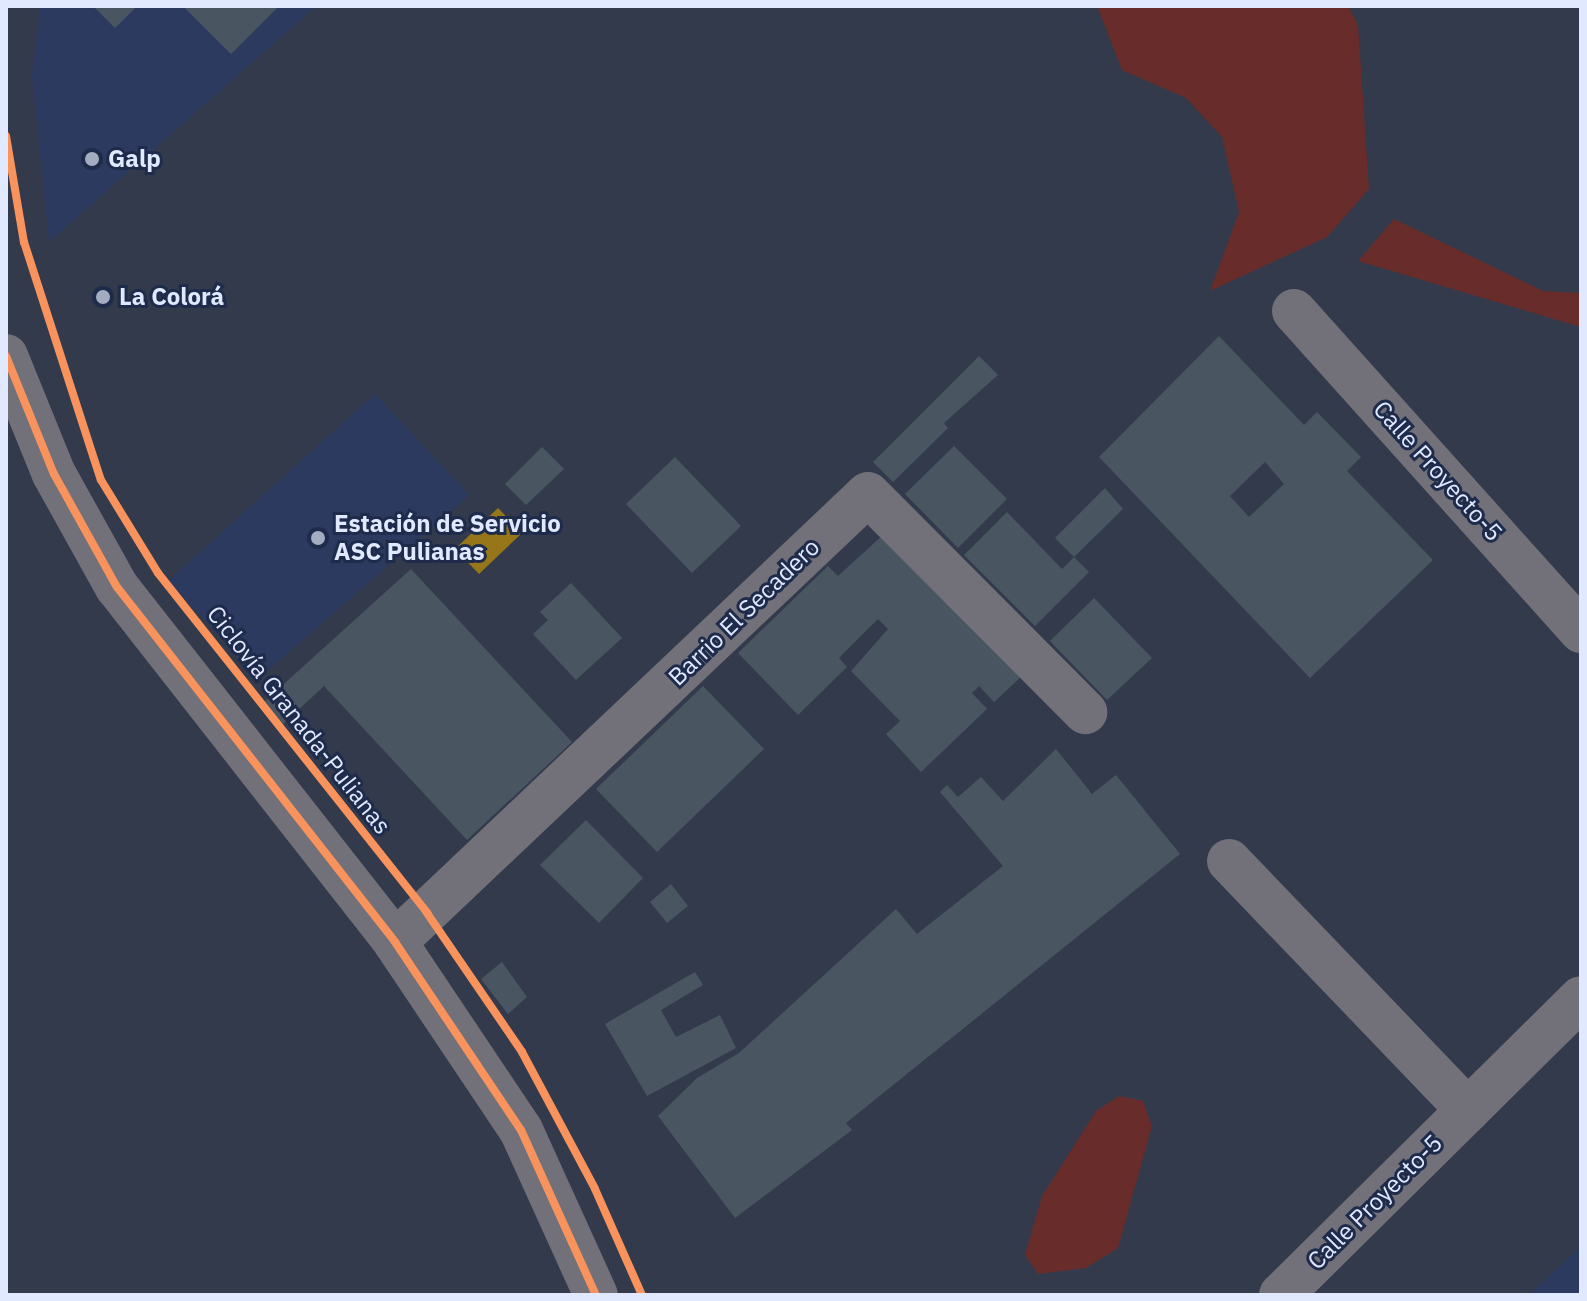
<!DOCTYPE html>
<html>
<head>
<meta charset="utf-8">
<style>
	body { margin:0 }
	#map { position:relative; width:1587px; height:1301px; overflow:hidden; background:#323a4c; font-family:"IBM Plex Sans",sans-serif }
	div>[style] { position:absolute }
	.built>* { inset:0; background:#2c3a5f }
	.green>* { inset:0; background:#682d2b }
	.water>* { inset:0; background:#97761a }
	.building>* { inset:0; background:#495662 }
	.minor>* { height:44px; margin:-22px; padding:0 22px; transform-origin:22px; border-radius:22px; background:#727079 }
	.cycleway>* { height:8px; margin:-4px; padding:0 4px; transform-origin:4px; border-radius:4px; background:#f8935d }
	.dots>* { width:22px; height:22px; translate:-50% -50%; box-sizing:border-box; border:4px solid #1e2b4b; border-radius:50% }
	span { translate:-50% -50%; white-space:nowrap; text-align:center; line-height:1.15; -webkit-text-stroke:6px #1e2b4b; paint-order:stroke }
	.poi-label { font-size:24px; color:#e0e9ff; font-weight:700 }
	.left { translate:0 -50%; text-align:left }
	.street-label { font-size:24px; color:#e0e9ff }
	.frame { position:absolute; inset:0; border:8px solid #e0e9ff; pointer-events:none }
</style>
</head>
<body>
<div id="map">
	<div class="built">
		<div style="clip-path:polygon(40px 6px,316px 6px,49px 242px,32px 75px)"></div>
		<div style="clip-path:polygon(375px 394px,469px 495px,259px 678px,168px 581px)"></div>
		<div style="clip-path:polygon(1581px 1246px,1581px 1295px,1529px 1295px)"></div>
	</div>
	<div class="green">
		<div style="clip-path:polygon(1097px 6px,1348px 6px,1358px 25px,1369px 189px,1327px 237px,1210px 291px,1239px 212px,1222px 137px,1186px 98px,1122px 70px)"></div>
		<div style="clip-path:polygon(1394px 219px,1543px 291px,1581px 293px,1581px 327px,1358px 261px)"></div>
		<div style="clip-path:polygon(1119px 1096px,1143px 1101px,1152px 1126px,1118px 1248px,1086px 1268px,1038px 1274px,1025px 1255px,1042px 1196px,1096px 1111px)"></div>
	</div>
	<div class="water">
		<div style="clip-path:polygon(498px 508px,522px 533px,479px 574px,455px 549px)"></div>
	</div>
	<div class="building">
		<div style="clip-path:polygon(93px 6px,137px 6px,115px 28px)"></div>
		<div style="clip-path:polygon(183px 6px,279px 6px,231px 54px)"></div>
		<div style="clip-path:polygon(evenodd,1219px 336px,1304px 425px,1317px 412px,1361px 457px,1347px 471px,1433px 560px,1310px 678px,1099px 457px,1219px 336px,1265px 462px,1284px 484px,1249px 517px,1230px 496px,1265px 462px)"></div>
		<div style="clip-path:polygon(979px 356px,998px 375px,944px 423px,948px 428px,893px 482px,873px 462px)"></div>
		<div style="clip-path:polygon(954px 446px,1007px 499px,958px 548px,905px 494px)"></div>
		<div style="clip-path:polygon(542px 447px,564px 469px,526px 505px,505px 484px)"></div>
		<div style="clip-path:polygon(675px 457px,741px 526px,692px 573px,626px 504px)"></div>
		<div style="clip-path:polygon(1105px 488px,1123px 509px,1074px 557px,1055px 538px)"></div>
		<div style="clip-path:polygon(1007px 512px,1062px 569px,1074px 557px,1089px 572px,1035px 626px,964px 555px)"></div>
		<div style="clip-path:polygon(884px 534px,1022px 676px,994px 702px,979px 686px,972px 693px,987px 709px,921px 772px,886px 734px,900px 721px,851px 671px,888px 629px,878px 619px,839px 658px,847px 667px,798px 715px,738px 653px,828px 566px,838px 576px)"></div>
		<div style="clip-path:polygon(411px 569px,572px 742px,467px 840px,324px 686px,282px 725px,265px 701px)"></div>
		<div style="clip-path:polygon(571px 583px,622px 638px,576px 680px,533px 634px,548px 620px,540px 612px)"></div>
		<div style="clip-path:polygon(1094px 598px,1152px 658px,1107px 700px,1050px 641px)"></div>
		<div style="clip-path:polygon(703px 686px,764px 749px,657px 852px,596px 789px)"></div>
		<div style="clip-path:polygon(1056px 749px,1092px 794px,1116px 775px,1180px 854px,846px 1123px,852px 1130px,735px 1218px,658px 1116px,697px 1078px,739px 1053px,896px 909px,917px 934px,1003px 866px,940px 792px,947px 785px,958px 797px,981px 777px,1003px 801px)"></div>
		<div style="clip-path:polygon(586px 820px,643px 878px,599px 923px,540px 865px)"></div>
		<div style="clip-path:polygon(671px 884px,688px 906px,667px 923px,650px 902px)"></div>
		<div style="clip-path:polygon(502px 962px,527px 997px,508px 1014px,481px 979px)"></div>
		<div style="clip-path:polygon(695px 972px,703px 985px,661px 1010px,676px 1037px,720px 1015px,736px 1048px,647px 1096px,605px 1024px)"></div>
	</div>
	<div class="minor">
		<div style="left:1294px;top:311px;width:430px;rotate:48.1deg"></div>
		<div style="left:6px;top:356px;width:127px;rotate:67.9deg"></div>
		<div style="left:54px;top:474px;width:129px;rotate:60.9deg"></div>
		<div style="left:117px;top:587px;width:451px;rotate:51.9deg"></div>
		<div style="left:395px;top:942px;width:226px;rotate:56.2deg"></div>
		<div style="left:521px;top:1130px;width:181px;rotate:65.6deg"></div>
		<div style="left:1229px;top:861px;width:345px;rotate:46.2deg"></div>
		<div style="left:395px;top:942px;width:651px;rotate:-43.45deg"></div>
		<div style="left:868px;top:494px;width:308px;rotate:45.1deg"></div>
		<div style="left:1281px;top:1295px;width:422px;rotate:-44.7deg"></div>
	</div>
	<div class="cycleway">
		<div style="left:6px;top:136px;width:108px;rotate:80.4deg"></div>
		<div style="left:24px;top:242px;width:250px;rotate:72.1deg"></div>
		<div style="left:101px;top:480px;width:109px;rotate:58.5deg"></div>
		<div style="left:158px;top:573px;width:434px;rotate:51.6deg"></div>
		<div style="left:427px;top:913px;width:168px;rotate:55.6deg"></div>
		<div style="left:522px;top:1052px;width:155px;rotate:61.9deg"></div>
		<div style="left:595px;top:1189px;width:116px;rotate:66.1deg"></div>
		<div style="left:6px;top:356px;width:127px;rotate:67.9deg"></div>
		<div style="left:54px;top:474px;width:129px;rotate:60.9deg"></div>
		<div style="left:117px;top:587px;width:451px;rotate:51.9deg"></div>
		<div style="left:395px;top:942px;width:226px;rotate:56.2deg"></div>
		<div style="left:521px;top:1130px;width:181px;rotate:65.6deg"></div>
	</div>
	<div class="dots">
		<div style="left:92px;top:159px;background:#a3acc0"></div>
		<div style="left:103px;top:297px;background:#a3acc0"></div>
		<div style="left:318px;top:538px;background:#a3acc0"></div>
	</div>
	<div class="poi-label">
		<span class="left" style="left:108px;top:159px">Galp</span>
		<span class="left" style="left:119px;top:297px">La Colorá</span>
		<span class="left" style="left:334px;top:538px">Estación de Servicio<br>ASC Pulianas</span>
	</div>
	<div class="street-label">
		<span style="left:1438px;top:471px;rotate:48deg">Calle Proyecto-5</span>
		<span style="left:744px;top:612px;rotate:-44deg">Barrio El Secadero</span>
		<span style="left:299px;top:720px;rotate:52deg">Ciclovía Granada-Pulianas</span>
		<span style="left:1375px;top:1202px;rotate:-45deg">Calle Proyecto-5</span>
	</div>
	<div class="frame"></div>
</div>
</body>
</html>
